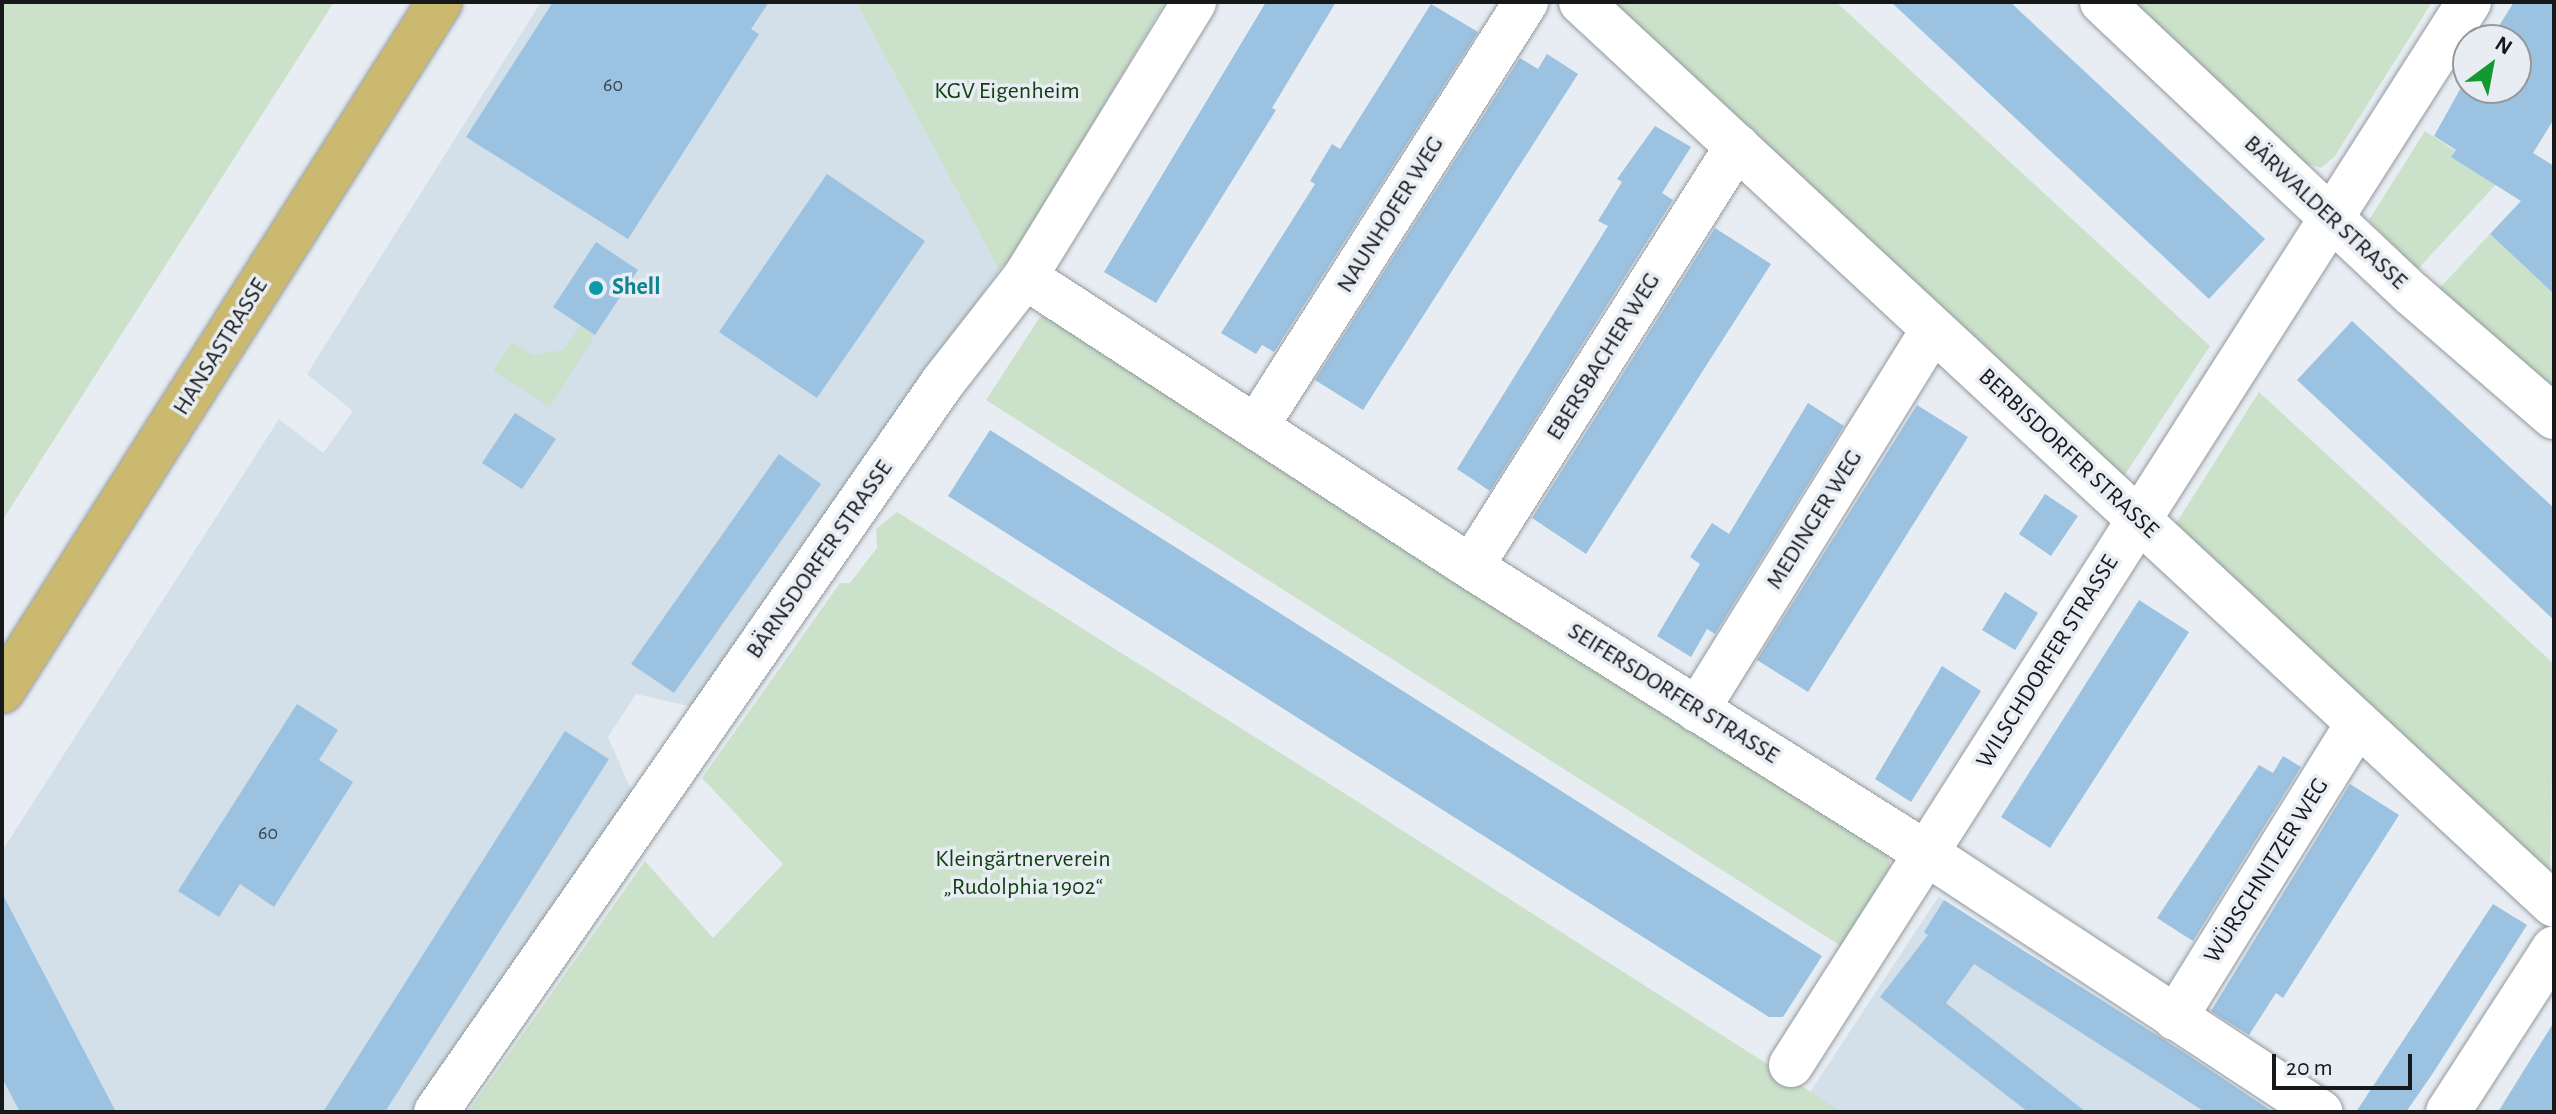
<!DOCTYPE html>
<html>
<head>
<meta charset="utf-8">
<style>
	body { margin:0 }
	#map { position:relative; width:2556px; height:1114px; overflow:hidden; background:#e7edf2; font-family:"Alegreya Sans",sans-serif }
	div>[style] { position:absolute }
	.built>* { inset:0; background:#d3e0e9 }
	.green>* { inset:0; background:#cbe1c9 }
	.building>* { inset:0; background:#9bc2e1 }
	.roads { filter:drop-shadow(0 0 2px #93999e) drop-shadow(0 0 2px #93999e) }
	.street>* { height:44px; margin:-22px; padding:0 22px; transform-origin:22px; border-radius:22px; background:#fff }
	.primary>* { height:44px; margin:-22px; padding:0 22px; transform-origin:22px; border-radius:22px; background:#cbb96f }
	.dots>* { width:22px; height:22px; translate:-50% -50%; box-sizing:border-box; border:4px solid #e7edf2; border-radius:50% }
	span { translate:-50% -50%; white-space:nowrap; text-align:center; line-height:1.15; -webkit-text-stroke:7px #e7edf2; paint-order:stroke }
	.number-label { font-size:20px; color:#37424c }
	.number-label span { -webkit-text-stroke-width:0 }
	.park-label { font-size:24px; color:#0f3e0f }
	.street-label { font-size:24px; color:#16181a }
	.culture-label { font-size:24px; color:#0d838f; font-weight:700 }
	.left { translate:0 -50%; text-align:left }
	.frame { position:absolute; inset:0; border:4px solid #16181a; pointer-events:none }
	.north { position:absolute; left:2452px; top:24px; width:80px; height:80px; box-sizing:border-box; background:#e7edf2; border:2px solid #93989c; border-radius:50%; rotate:32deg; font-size:22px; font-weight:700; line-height:32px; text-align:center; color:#16181a }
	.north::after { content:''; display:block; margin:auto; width:28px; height:36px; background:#129930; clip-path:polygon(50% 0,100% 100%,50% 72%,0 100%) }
	.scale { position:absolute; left:2272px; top:1054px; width:140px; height:36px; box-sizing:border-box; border:4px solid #16181a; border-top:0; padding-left:10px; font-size:24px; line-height:28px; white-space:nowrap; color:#16181a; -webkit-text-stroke:6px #e7edf2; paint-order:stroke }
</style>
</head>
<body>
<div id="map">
	<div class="built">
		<div style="clip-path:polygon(541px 2px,856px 2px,999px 270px,693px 707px,636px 694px,608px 737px,632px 792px,412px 1112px,2px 1112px,2px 851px,279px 419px,323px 453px,353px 411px,307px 374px)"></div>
		<div style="clip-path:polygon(1939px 896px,1944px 900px,2273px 1112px,1842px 1112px,1810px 1092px)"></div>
	</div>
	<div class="green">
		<div style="clip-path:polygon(2px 2px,334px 2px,2px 521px)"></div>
		<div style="clip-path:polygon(856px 2px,1165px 2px,1017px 251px,999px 270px)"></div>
		<div style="clip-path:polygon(1614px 2px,1836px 2px,2210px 346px,2124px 476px)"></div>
		<div style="clip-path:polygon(2127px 2px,2432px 2px,2335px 156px,2321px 168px,2305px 163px)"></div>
		<div style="clip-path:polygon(2425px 131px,2455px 151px,2451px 157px,2500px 180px,2417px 270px,2369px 220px)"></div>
		<div style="clip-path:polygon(2490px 234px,2554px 294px,2554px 397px,2437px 291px)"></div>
		<div style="clip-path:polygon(1047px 315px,1885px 848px,1891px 866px,1841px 946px,986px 400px,1040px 317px)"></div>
		<div style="clip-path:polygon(581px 325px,595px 335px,550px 407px,493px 371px,512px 342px,533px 355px,563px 350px)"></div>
		<div style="clip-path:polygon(2259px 392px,2554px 664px,2550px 877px,2175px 525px)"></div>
		<div style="clip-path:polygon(897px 512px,1344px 793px,1842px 1112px,468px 1112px,645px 861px,713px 938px,783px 864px,702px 778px,840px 583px,850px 583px,877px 548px,876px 529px)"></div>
	</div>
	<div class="building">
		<div style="clip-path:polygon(553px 2px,769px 2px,751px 29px,759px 34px,628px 239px,466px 137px)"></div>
		<div style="clip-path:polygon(1266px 2px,1336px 2px,1272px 108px,1276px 110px,1156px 303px,1104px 272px)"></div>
		<div style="clip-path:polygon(1891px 2px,2010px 2px,2265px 239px,2209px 299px)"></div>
		<div style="clip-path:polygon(2514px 2px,2554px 2px,2554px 119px,2533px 153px,2554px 166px,2554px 294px,2490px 234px,2521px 201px,2451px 157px,2456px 150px,2434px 136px,2468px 75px,2468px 88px,2516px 88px,2516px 40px,2490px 40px)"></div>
		<div style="clip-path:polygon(1431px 4px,1478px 32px,1274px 352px,1262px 345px,1256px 354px,1221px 333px,1315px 184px,1310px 181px,1332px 144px,1340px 149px)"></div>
		<div style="clip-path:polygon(1547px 54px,1578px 74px,1363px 410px,1315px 380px,1520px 58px,1538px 69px)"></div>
		<div style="clip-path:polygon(1655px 126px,1691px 147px,1662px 193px,1673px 200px,1490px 491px,1457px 469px,1608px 226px,1598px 221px,1622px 182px,1617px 179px)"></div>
		<div style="clip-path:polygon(827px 174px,925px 241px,817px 398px,719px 332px)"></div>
		<div style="clip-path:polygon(1715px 228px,1771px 264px,1586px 554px,1532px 518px)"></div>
		<div style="clip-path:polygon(596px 242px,638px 270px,595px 335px,553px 307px)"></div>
		<div style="clip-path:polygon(2352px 321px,2554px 508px,2554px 620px,2297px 380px)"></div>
		<div style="clip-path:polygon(1808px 403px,1844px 426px,1715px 634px,1707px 629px,1691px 657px,1657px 636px,1700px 564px,1690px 557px,1712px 523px,1729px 534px)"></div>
		<div style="clip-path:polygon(1917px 405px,1968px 437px,1808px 692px,1757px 660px)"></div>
		<div style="clip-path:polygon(515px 413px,556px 439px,522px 489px,482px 463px)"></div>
		<div style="clip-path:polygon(990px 430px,1822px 956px,1783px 1017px,1769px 1017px,948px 496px)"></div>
		<div style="clip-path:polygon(779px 454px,821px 484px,674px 693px,631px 664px)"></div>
		<div style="clip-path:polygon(2045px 494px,2078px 516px,2051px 556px,2019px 534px)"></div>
		<div style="clip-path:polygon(2005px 592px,2038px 613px,2015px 650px,1982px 630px)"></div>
		<div style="clip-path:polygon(2139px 600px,2189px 632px,2050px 848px,2001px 817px)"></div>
		<div style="clip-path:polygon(1942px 666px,1981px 691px,1911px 802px,1875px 779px)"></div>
		<div style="clip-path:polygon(297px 704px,338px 730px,319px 760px,353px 782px,274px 907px,240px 884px,219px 917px,178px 891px)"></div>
		<div style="clip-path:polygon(565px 731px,609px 759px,385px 1112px,323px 1112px)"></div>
		<div style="clip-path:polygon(2283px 756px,2301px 767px,2193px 941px,2157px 918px,2259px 765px,2273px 773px)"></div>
		<div style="clip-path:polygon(2350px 784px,2399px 815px,2283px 998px,2276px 993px,2249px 1035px,2211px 1011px)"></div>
		<div style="clip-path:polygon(2px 893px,116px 1112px,20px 1112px,2px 1078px)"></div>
		<div style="clip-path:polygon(1944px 900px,2185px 1053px,2273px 1112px,2205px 1112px,1974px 964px,1946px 1003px,2086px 1112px,2028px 1112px,1880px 997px,1928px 935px,1924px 932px)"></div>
		<div style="clip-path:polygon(2493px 904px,2527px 925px,2433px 1073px,2406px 1112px,2356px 1112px)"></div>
		<div style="clip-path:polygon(2554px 1022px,2554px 1112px,2498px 1112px)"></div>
	</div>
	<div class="roads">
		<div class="street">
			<div style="left:1581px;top:2px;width:1327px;rotate:42.86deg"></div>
			<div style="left:2102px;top:2px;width:426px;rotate:43.3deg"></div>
			<div style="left:2412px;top:294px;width:188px;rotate:40.9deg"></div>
			<div style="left:1025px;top:277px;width:532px;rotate:33.03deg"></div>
			<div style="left:1471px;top:567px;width:537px;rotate:32.15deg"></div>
			<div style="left:1926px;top:853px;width:472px;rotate:33.3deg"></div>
			<div style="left:1256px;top:427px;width:504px;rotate:-57.57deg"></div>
			<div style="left:1471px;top:567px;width:498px;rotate:-57.7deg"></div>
			<div style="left:1697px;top:710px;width:448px;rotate:-58.2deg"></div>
			<div style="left:2175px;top:1018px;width:347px;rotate:-58.2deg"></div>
			<div style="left:1791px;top:1065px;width:1261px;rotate:-57.47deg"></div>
			<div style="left:436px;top:1112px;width:889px;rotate:-55.22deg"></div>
			<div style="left:943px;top:382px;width:133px;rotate:-52deg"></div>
			<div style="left:1025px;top:277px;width:323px;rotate:-58.4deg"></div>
			<div style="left:2448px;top:1112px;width:195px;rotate:-57.1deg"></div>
		</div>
		<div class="primary">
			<div style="left:2px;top:691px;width:816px;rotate:-57.56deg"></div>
		</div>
	</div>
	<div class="dots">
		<div style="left:596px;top:288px;background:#0f9aa8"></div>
	</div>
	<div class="number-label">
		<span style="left:613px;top:85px">60</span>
		<span style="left:268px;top:833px">60</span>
	</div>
	<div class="park-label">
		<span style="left:1007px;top:92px">KGV Eigenheim</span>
		<span style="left:1023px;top:874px">Kleingärtnerverein<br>„Rudolphia 1902“</span>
	</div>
	<div class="street-label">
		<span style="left:2325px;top:213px;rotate:43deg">BÄRWALDER STRASSE</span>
		<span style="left:1391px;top:215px;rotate:-58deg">NAUNHOFER WEG</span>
		<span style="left:221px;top:347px;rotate:-58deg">HANSASTRASSE</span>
		<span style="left:1604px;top:357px;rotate:-58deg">EBERSBACHER WEG</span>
		<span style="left:2068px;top:454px;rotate:43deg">BERBISDORFER STRASSE</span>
		<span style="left:1815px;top:520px;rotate:-58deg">MEDINGER WEG</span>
		<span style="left:820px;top:560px;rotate:-55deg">BÄRNSDORFER STRASSE</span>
		<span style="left:2048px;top:662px;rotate:-58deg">WILSCHDORFER STRASSE</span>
		<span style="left:1673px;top:694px;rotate:32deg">SEIFERSDORFER STRASSE</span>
		<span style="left:2267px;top:871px;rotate:-58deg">WÜRSCHNITZER WEG</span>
	</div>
	<div class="culture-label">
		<span class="left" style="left:612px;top:288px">Shell</span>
	</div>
	<div class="frame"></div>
	<div class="north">N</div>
	<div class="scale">20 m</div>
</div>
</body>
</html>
